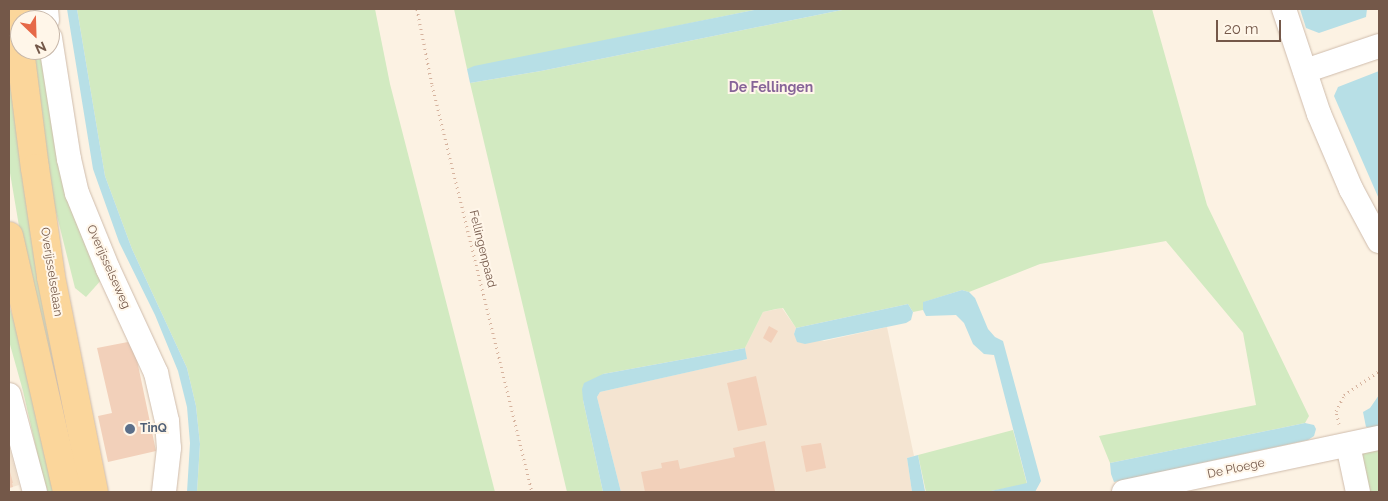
<!DOCTYPE html>
<html>
<head>
<meta charset="utf-8">
<style>
	body { margin:0 }
	#map { position:relative; width:1388px; height:501px; overflow:hidden; background:#fcf2e3; font-family:Raleway,sans-serif }
	div>[style] { position:absolute }
	.residential>* { inset:0; background:#f4e4d1 }
	.green>* { inset:0; background:#d2eac1 }
	.water>* { inset:0; background:#b7dfe6 }
	.building>* { inset:0; background:#f2d0ba }
	.path>* { height:3px; margin-top:-1.5px; transform-origin:0; background:repeating-linear-gradient(90deg,#d6b39e 0 1px,transparent 0 5px) }
	.roads { filter:drop-shadow(0 0 1px #cfbcac) drop-shadow(0 0 1px #cfbcac) }
	.street>* { height:24px; margin:-12px; padding:0 12px; transform-origin:12px; border-radius:12px; background:#fff }
	.primary>* { height:28px; margin:-14px; padding:0 14px; transform-origin:14px; border-radius:14px; background:#fbd69b }
	.dots>* { width:14px; height:14px; translate:-50% -50%; box-sizing:border-box; border:2px solid #fff6e9; border-radius:50% }
	span { translate:-50% -50%; white-space:nowrap; text-align:center; line-height:1.15; -webkit-text-stroke:4px #fff6e9; paint-order:stroke }
	.street-label { font-size:12px; color:#745849 }
	.service-label { font-size:12px; color:#4e5e75; font-weight:700 }
	.left { translate:0 -50%; text-align:left }
	.neighbourhood-label { font-size:14px; color:#866498; font-weight:700 }
	.frame { position:absolute; inset:0; border:10px solid #745849; pointer-events:none }
	.north { position:absolute; left:10px; top:10px; width:50px; height:50px; box-sizing:border-box; background:#fff6e9; border:1px solid #c7b7a9; border-radius:50%; rotate:156deg; font-size:14px; font-weight:700; line-height:20px; text-align:center; color:#745849 }
	.north::after { content:''; display:block; margin:auto; width:18px; height:22px; background:#e66948; clip-path:polygon(50% 0,100% 100%,50% 72%,0 100%) }
	.scale { position:absolute; left:1216px; top:20px; width:65px; height:22px; box-sizing:border-box; border:2px solid #745849; border-top:0; padding-left:6px; font-size:15px; line-height:18px; white-space:nowrap; color:#745849; -webkit-text-stroke:4px #fff6e9; paint-order:stroke }
</style>
</head>
<body>
<div id="map">
	<div class="residential">
		<div style="clip-path:polygon(782px 308px,796px 328px,794px 334px,824px 341px,887px 327px,914px 456px,907px 458px,912px 492px,621px 492px,597px 397px,600px 392px,746px 359px,745px 348px,763px 312px)"></div>
		<div style="clip-path:polygon(9px 446px,19px 485px,9px 488px)"></div>
	</div>
	<div class="green">
		<div style="clip-path:polygon(77px 9px,375px 9px,390px 84px,495px 492px,197px 492px,200px 444px,196px 406px,187px 368px,132px 249px,105px 176px)"></div>
		<div style="clip-path:polygon(454px 9px,759px 9px,467px 69px)"></div>
		<div style="clip-path:polygon(847px 9px,1152px 9px,1207px 205px,1309px 416px,1305px 423px,1110px 463px,1099px 436px,1256px 405px,1243px 333px,1166px 241px,1040px 264px,969px 292px,962px 290px,924px 302px,923px 310px,913px 312px,908px 304px,796px 328px,783px 308px,776px 309px,763px 312px,745px 348px,603px 374px,583px 400px,603px 492px,567px 492px,470px 83px,541px 71px)"></div>
		<div style="clip-path:polygon(9px 46px,80px 492px,20px 232px,9px 167px)"></div>
		<div style="clip-path:polygon(32px 50px,44px 50px,103px 278px,86px 297px,75px 288px,51px 192px)"></div>
		<div style="clip-path:polygon(9px 305px,20px 340px,56px 492px,46px 492px,23px 391px,9px 341px)"></div>
		<div style="clip-path:polygon(1013px 430px,1027px 484px,986px 492px,926px 492px,918px 455px)"></div>
		<div style="clip-path:polygon(1379px 443px,1379px 492px,1366px 492px,1360px 456px,1363px 449px)"></div>
	</div>
	<div class="water">
		<div style="clip-path:polygon(67px 9px,77px 9px,105px 176px,132px 249px,187px 368px,196px 406px,200px 444px,197px 492px,187px 492px,190px 443px,187px 407px,178px 371px,155px 315px,119px 242px,93px 169px)"></div>
		<div style="clip-path:polygon(759px 9px,847px 9px,541px 71px,470px 83px,467px 69px,474px 66px)"></div>
		<div style="clip-path:polygon(1300px 9px,1367px 9px,1366px 17px,1319px 33px,1306px 28px)"></div>
		<div style="clip-path:polygon(1379px 71px,1379px 199px,1334px 96px,1338px 87px)"></div>
		<div style="clip-path:polygon(962px 290px,969px 292px,975px 298px,988px 329px,995px 337px,1003px 341px,1041px 481px,1035px 492px,986px 492px,1027px 483px,994px 355px,984px 354px,973px 344px,964px 323px,956px 315px,926px 316px,923px 310px,923px 302px)"></div>
		<div style="clip-path:polygon(908px 304px,913px 312px,911px 320px,906px 323px,805px 344px,797px 342px,794px 334px,796px 328px)"></div>
		<div style="clip-path:polygon(745px 348px,747px 359px,600px 392px,597px 397px,621px 492px,603px 492px,583px 400px,582px 389px,584px 383px,603px 374px)"></div>
		<div style="clip-path:polygon(1379px 395px,1379px 430px,1366px 427px,1363px 412px,1370px 408px)"></div>
		<div style="clip-path:polygon(1305px 423px,1314px 425px,1316px 429px,1314px 436px,1308px 440px,1114px 482px,1111px 474px,1110px 463px)"></div>
		<div style="clip-path:polygon(918px 455px,925px 491px,926px 492px,912px 492px,907px 458px)"></div>
	</div>
	<div class="building">
		<div style="clip-path:polygon(769px 326px,778px 331px,771px 343px,763px 338px)"></div>
		<div style="clip-path:polygon(133px 341px,156px 451px,108px 462px,98px 416px,112px 413px,97px 348px)"></div>
		<div style="clip-path:polygon(756px 376px,767px 425px,738px 431px,727px 383px)"></div>
		<div style="clip-path:polygon(765px 441px,775px 491px,645px 492px,641px 472px,662px 468px,661px 463px,678px 460px,680px 469px,735px 457px,733px 448px)"></div>
		<div style="clip-path:polygon(821px 443px,826px 468px,806px 472px,801px 446px)"></div>
		<div style="clip-path:polygon(9px 468px,13px 483px,12px 483px,13px 487px,9px 488px)"></div>
	</div>
	<div class="path">
		<div style="left:417px;top:9px;width:77px;rotate:78.8deg"></div>
		<div style="left:432px;top:85px;width:419px;rotate:76.2deg"></div>
		<div style="left:1339px;top:424px;width:13px;rotate:-103deg"></div>
		<div style="left:1336px;top:411px;width:18px;rotate:-63deg"></div>
		<div style="left:1344px;top:395px;width:42px;rotate:-34.4deg"></div>
	</div>
	<div class="roads">
		<div class="street">
			<div style="left:46px;top:9px;width:11px;rotate:85deg"></div>
			<div style="left:1284px;top:9px;width:111px;rotate:71.6deg"></div>
			<div style="left:1319px;top:114px;width:82px;rotate:66.9deg"></div>
			<div style="left:1351px;top:189px;width:59px;rotate:61.7deg"></div>
			<div style="left:50px;top:38px;width:122px;rotate:81.1deg"></div>
			<div style="left:69px;top:159px;width:35px;rotate:77deg"></div>
			<div style="left:77px;top:193px;width:82px;rotate:67.8deg"></div>
			<div style="left:108px;top:269px;width:115px;rotate:65.2deg"></div>
			<div style="left:156px;top:373px;width:49px;rotate:77.1deg"></div>
			<div style="left:167px;top:421px;width:27px;rotate:86deg"></div>
			<div style="left:169px;top:448px;width:44px;rotate:96.5deg"></div>
			<div style="left:1305px;top:71px;width:78px;rotate:-18.7deg"></div>
			<div style="left:9px;top:395px;width:100px;rotate:75deg"></div>
			<div style="left:1348px;top:445px;width:48px;rotate:78deg"></div>
			<div style="left:1124px;top:492px;width:261px;rotate:-12deg"></div>
		</div>
		<div class="primary">
			<div style="left:16px;top:9px;width:37px;rotate:84deg"></div>
			<div style="left:20px;top:50px;width:119px;rotate:82.8deg"></div>
			<div style="left:35px;top:168px;width:110px;rotate:81.6deg"></div>
			<div style="left:51px;top:277px;width:219px;rotate:78.7deg"></div>
			<div style="left:9px;top:236px;width:262px;rotate:77.2deg"></div>
		</div>
	</div>
	<div class="dots">
		<div style="left:130px;top:429px;background:#5c6f8a"></div>
	</div>
	<div class="street-label">
		<span style="left:482px;top:249px;rotate:76deg">Fellingenpaad</span>
		<span style="left:108px;top:267px;rotate:66deg">Overijsselseweg</span>
		<span style="left:51px;top:272px;rotate:81deg">Overijsselselaan</span>
		<span style="left:1236px;top:469px;rotate:-12deg">De Ploege</span>
	</div>
	<div class="service-label">
		<span class="left" style="left:140px;top:429px">TinQ</span>
	</div>
	<div class="neighbourhood-label">
		<span style="left:771px;top:87px">De Fellingen</span>
	</div>
	<div class="frame"></div>
	<div class="north">N</div>
	<div class="scale">20 m</div>
</div>
</body>
</html>
